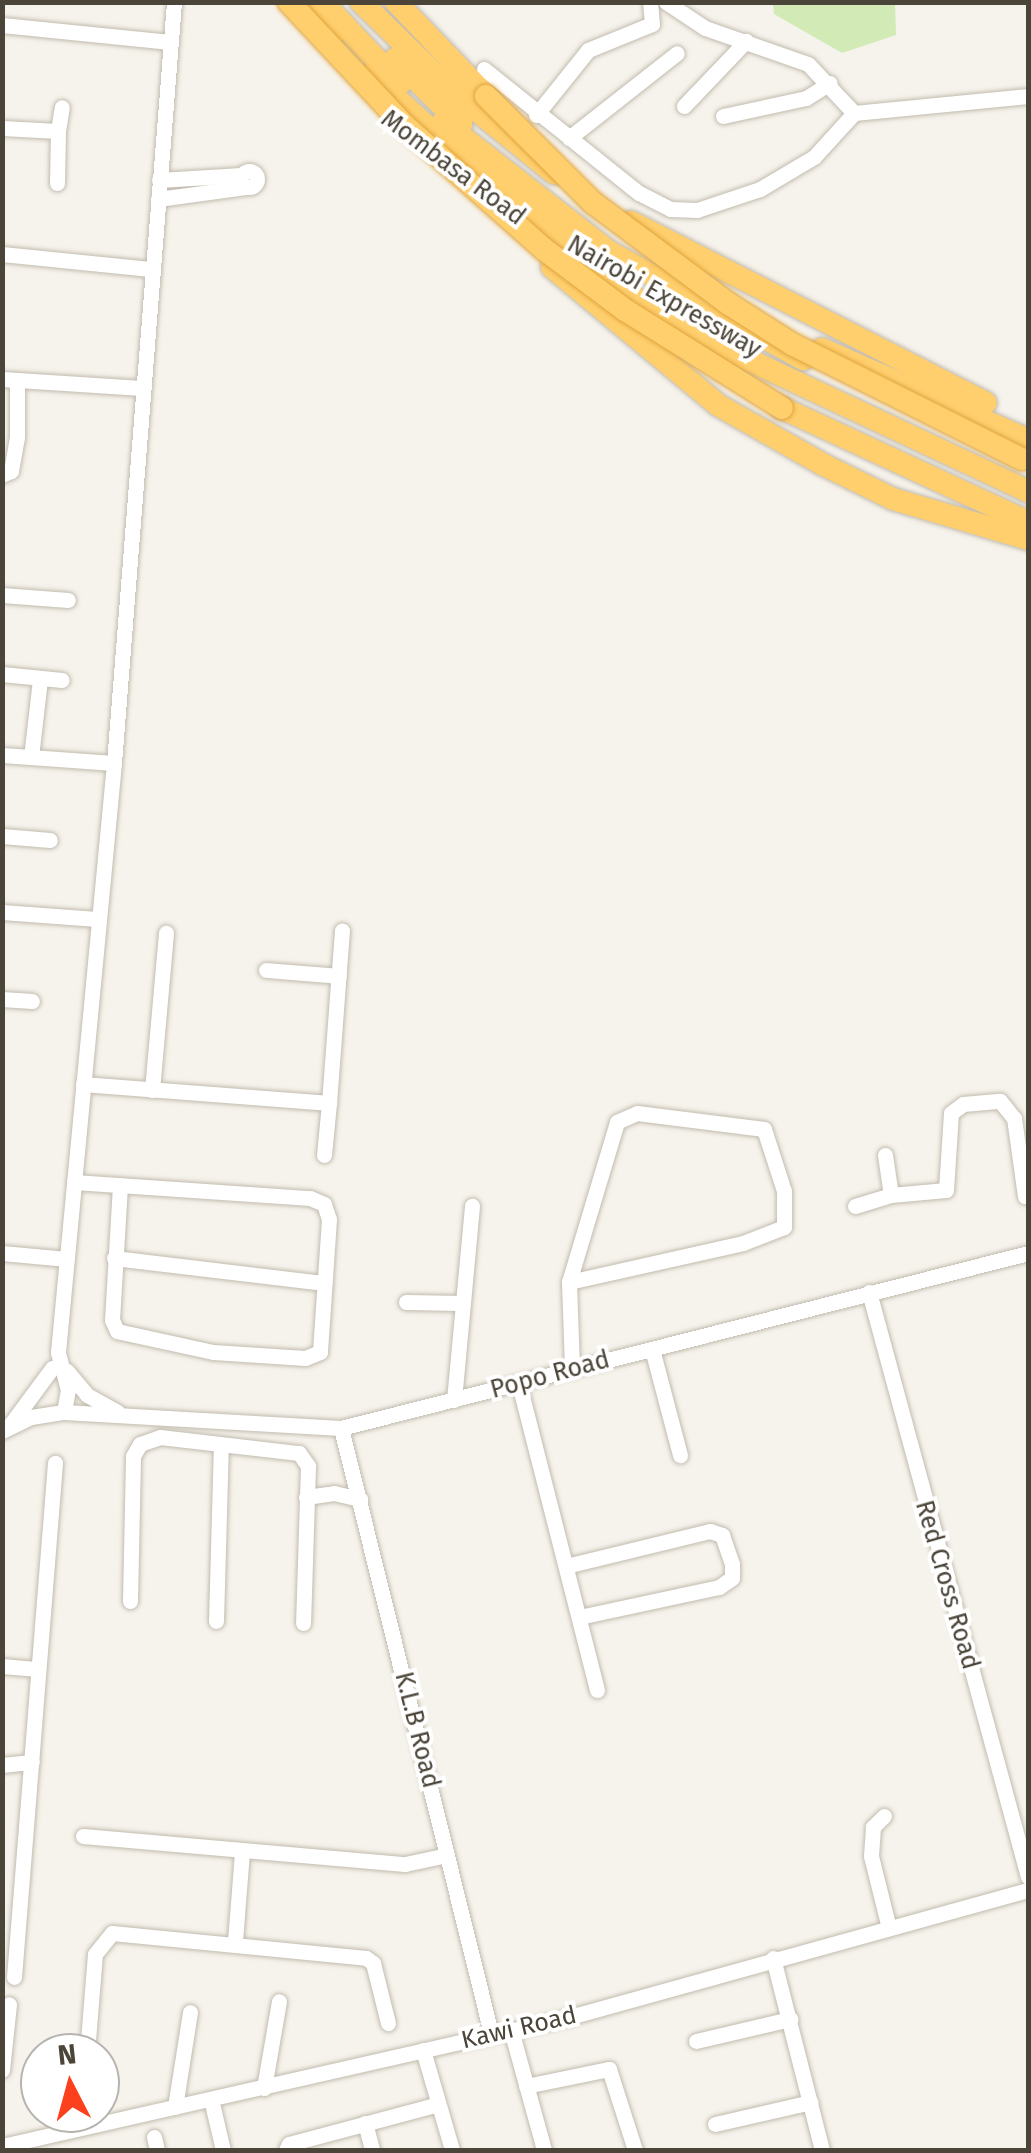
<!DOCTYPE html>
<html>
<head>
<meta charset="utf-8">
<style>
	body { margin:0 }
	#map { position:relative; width:1031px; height:2153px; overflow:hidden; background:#f6f3ec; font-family:"Fira Sans",sans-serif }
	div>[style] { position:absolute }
	.green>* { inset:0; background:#d2eab5 }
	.roads { filter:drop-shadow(0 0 2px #c2bbae) drop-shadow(0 0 2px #c2bbae) }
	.minor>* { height:15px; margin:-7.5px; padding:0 7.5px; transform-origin:7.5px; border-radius:7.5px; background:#fff }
	.minor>.ring { margin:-7.5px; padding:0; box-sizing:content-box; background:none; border:15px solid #fff; border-radius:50% }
	.highway>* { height:22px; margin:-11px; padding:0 11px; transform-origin:11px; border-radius:11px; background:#ffcf6e }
	.bridges { filter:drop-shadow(0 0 2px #e0a43c) drop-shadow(0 0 2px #e0a43c) }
	.highway-bridge>* { height:22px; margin:-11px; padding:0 11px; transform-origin:11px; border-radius:11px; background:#ffcf6e }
	span { translate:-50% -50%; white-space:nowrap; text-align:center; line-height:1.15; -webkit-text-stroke:8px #fff; paint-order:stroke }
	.street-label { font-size:25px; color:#4b4439 }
	.frame { position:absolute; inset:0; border:5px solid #4b4439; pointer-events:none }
	.north { position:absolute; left:20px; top:2033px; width:100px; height:100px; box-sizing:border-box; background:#fff; border:2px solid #b7b4b0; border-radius:50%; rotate:354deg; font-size:28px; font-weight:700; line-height:40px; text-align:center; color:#4b4439 }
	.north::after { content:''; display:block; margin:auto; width:35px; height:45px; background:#fc3f1d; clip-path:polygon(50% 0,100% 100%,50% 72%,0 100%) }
</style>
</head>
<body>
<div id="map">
	<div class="green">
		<div style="clip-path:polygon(773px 3px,895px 3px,896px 35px,842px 53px,774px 14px)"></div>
	</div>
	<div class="roads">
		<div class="minor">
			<div style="left:2px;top:25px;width:169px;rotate:5.8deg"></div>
			<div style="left:484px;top:69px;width:198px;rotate:38.7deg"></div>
			<div style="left:639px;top:193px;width:35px;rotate:27deg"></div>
			<div style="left:670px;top:209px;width:27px;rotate:2deg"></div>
			<div style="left:697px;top:210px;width:66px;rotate:-18.4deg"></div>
			<div style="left:760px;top:189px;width:63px;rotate:-30.7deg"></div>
			<div style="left:814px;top:157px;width:59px;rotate:-47.7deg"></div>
			<div style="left:854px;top:113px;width:67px;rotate:-133.2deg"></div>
			<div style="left:808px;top:64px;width:109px;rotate:-160.7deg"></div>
			<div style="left:705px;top:28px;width:47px;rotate:-146.3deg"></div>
			<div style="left:684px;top:106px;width:90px;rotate:-46.4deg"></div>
			<div style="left:854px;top:113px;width:175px;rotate:-5.6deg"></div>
			<div style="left:536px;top:115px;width:83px;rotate:-51.3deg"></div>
			<div style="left:588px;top:50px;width:69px;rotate:-22.1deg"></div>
			<div style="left:652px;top:24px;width:22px;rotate:-95deg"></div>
			<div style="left:723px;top:116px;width:85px;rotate:-12.2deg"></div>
			<div style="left:806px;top:98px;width:28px;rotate:-32deg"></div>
			<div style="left:2px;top:128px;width:56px;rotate:3.1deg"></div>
			<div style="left:58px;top:131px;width:52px;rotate:91.1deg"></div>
			<div style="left:58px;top:131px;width:24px;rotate:-81deg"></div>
			<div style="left:569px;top:138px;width:137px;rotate:-38.2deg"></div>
			<div class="ring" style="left:241px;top:171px;width:1px;height:1px"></div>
			<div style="left:159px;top:180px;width:83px;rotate:-3.4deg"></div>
			<div style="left:158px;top:199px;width:90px;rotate:-7.7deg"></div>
			<div style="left:2px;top:254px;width:149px;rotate:5.8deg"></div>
			<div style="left:2px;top:379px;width:140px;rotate:3.7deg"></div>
			<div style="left:2px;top:475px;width:10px;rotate:-24deg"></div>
			<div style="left:11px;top:471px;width:34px;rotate:-80deg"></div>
			<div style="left:17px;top:438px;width:58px;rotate:-90deg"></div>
			<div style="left:2px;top:595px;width:66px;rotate:4.3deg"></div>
			<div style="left:2px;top:674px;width:60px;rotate:5.7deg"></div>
			<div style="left:2px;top:755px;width:112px;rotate:4.1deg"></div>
			<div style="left:31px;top:757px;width:79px;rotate:-83.4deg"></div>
			<div style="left:2px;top:836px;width:48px;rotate:4.8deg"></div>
			<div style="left:2px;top:912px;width:95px;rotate:4.2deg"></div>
			<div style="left:266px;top:970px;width:73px;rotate:4.7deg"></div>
			<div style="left:2px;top:999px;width:30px;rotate:4deg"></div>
			<div style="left:83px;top:1084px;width:247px;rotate:4.4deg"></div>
			<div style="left:329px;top:1103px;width:173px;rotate:-85.7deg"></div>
			<div style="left:152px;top:1090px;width:158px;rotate:-84.9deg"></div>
			<div style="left:324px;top:1155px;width:52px;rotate:-84.5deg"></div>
			<div style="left:885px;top:1155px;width:40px;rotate:81.5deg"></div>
			<div style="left:891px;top:1195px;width:55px;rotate:-5.2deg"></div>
			<div style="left:946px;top:1190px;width:77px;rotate:-86.3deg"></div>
			<div style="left:951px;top:1113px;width:15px;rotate:-37deg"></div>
			<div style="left:963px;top:1104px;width:37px;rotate:-5deg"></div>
			<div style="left:1000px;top:1101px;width:22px;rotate:51deg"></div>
			<div style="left:1014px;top:1118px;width:79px;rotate:82deg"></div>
			<div style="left:74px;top:1182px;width:237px;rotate:3.9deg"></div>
			<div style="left:310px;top:1198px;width:15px;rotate:23deg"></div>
			<div style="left:324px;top:1204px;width:16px;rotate:72deg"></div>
			<div style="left:329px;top:1219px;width:133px;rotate:93.9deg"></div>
			<div style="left:320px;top:1352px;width:16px;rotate:158deg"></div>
			<div style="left:305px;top:1358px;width:92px;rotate:-176.3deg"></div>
			<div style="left:213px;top:1352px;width:98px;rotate:-167.7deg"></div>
			<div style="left:117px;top:1331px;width:12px;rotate:-114deg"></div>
			<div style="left:112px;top:1320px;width:135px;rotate:-86.6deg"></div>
			<div style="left:855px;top:1206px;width:38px;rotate:-17deg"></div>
			<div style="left:2px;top:1253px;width:65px;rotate:5.3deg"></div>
			<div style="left:114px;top:1258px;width:212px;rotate:6.8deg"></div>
			<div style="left:569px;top:1282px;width:178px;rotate:-12.6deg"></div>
			<div style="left:743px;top:1243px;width:44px;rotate:-21.3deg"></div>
			<div style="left:784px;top:1227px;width:36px;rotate:-90deg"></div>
			<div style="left:784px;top:1191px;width:65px;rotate:-107.9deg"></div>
			<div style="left:764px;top:1129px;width:128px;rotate:-172.8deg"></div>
			<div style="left:637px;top:1113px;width:22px;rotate:156deg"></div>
			<div style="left:617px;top:1122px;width:167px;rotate:106.7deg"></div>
			<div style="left:569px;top:1282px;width:88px;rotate:88deg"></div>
			<div style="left:869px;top:1292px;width:606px;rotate:74.79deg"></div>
			<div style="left:406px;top:1302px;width:55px;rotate:1deg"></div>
			<div style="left:652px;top:1349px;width:110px;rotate:75.2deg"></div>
			<div style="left:67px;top:1371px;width:31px;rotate:50deg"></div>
			<div style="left:87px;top:1395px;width:35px;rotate:29deg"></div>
			<div style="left:519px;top:1384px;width:316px;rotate:75.7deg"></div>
			<div style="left:454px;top:1400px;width:195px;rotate:-84.7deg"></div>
			<div style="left:64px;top:1412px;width:22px;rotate:-80deg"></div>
			<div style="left:68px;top:1390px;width:39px;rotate:-105deg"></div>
			<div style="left:58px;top:1352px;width:592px;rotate:-84.57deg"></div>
			<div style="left:114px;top:763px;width:763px;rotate:-85.49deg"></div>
			<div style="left:10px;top:1425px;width:71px;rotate:-53.6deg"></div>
			<div style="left:341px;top:1428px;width:623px;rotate:76.08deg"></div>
			<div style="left:2px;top:1431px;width:32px;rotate:-26deg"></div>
			<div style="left:31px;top:1417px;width:33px;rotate:-9deg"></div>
			<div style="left:64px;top:1412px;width:277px;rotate:3.3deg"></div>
			<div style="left:341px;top:1428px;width:709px;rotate:-14.29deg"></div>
			<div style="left:306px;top:1497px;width:28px;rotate:-8deg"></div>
			<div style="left:334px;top:1493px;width:27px;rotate:13deg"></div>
			<div style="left:566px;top:1566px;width:148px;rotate:-13.7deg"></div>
			<div style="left:710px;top:1531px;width:13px;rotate:18deg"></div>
			<div style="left:722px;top:1535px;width:31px;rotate:71deg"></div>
			<div style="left:732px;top:1564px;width:14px;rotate:90deg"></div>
			<div style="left:732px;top:1578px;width:16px;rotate:145deg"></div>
			<div style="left:719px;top:1587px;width:143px;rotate:167.9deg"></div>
			<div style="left:130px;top:1601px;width:145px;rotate:-88.8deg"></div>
			<div style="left:133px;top:1456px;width:14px;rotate:-60deg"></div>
			<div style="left:140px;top:1444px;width:21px;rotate:-19deg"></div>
			<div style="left:160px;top:1437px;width:140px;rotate:6.6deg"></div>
			<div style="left:299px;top:1453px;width:16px;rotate:55deg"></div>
			<div style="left:308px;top:1466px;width:157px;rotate:91.8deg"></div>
			<div style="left:216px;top:1621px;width:176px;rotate:-88.4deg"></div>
			<div style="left:2px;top:1666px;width:33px;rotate:5deg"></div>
			<div style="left:2px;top:1765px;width:30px;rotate:-6deg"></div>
			<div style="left:884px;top:1816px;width:16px;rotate:135deg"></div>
			<div style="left:873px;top:1827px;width:29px;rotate:94deg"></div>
			<div style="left:871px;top:1856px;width:74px;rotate:76deg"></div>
			<div style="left:83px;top:1836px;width:323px;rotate:5deg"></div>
			<div style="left:405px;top:1864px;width:43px;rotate:-12.1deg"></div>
			<div style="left:235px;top:1941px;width:88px;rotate:-85.5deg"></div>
			<div style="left:773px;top:1958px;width:198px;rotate:75.7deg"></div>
			<div style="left:14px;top:1977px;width:516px;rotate:-85.44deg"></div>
			<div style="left:511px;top:2030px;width:124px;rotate:74.6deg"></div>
			<div style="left:696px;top:2041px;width:97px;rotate:-13.2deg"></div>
			<div style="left:423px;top:2050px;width:104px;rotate:73.8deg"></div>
			<div style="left:87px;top:2053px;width:99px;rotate:-85.4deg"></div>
			<div style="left:95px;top:1954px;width:27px;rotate:-51deg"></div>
			<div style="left:112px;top:1933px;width:255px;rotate:5.6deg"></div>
			<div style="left:366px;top:1958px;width:9px;rotate:36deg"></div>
			<div style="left:373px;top:1963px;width:62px;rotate:76deg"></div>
			<div style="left:2px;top:2070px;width:66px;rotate:-83.9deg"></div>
			<div style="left:526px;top:2086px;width:85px;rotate:-11.6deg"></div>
			<div style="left:609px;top:2069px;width:85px;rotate:72.2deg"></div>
			<div style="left:264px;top:2088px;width:88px;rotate:-80.2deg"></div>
			<div style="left:211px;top:2099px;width:52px;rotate:76.8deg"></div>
			<div style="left:175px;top:2107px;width:96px;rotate:-81deg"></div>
			<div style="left:365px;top:2123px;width:28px;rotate:75deg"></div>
			<div style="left:715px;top:2124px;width:98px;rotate:-12.9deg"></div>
			<div style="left:154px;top:2137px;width:13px;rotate:77deg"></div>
			<div style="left:2px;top:2146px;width:578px;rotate:-12.79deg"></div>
			<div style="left:566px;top:2018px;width:479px;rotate:-15.5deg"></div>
			<div style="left:286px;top:2150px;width:7px;rotate:-63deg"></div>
			<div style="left:289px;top:2144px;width:154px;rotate:-15deg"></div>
		</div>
		<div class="highway">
			<div style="left:305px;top:2px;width:42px;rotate:47.9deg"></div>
			<div style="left:361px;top:2px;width:124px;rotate:44.3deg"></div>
			<div style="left:450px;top:89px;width:134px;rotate:38.9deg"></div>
			<div style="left:396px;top:2px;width:130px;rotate:46.2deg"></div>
			<div style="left:329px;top:9px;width:103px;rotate:46.6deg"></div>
			<div style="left:395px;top:59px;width:93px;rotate:44.6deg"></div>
			<div style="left:371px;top:75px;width:147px;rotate:42.5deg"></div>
			<div style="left:479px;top:174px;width:161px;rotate:36.2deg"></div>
			<div style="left:443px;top:122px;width:209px;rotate:38deg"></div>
			<div style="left:608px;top:251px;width:223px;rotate:29deg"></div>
			<div style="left:631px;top:222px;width:398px;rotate:27deg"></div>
			<div style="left:552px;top:267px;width:216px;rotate:39.7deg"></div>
			<div style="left:718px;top:405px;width:122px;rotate:29.5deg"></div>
			<div style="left:824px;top:465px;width:77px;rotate:26.2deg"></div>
			<div style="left:893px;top:499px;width:141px;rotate:16.5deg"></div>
			<div style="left:586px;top:268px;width:131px;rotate:31.3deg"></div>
			<div style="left:698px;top:336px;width:365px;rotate:25.2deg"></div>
			<div style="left:822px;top:349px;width:225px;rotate:23.8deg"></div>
			<div style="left:782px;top:408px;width:271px;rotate:24.9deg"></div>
		</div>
	</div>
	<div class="bridges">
		<div class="highway-bridge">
			<div style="left:289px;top:2px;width:168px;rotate:46.9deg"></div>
			<div style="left:404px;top:125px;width:188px;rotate:41.6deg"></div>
			<div style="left:545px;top:250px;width:100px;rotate:36.9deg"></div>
			<div style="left:625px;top:310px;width:185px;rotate:32deg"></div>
			<div style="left:486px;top:96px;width:150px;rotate:45deg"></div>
			<div style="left:592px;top:202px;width:171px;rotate:36.7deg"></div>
			<div style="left:729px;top:304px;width:75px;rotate:32.4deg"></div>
			<div style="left:792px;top:344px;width:257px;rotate:26.6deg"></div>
		</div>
	</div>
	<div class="street-label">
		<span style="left:453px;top:168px;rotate:37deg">Mombasa Road</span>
		<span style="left:664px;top:297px;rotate:30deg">Nairobi Expressway</span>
		<span style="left:550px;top:1375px;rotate:-15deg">Popo Road</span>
		<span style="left:947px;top:1585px;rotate:74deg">Red Cross Road</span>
		<span style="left:417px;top:1730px;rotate:76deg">K.L.B Road</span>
		<span style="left:519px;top:2028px;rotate:-13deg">Kawi Road</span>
	</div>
	<div class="frame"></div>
	<div class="north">N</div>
</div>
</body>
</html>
